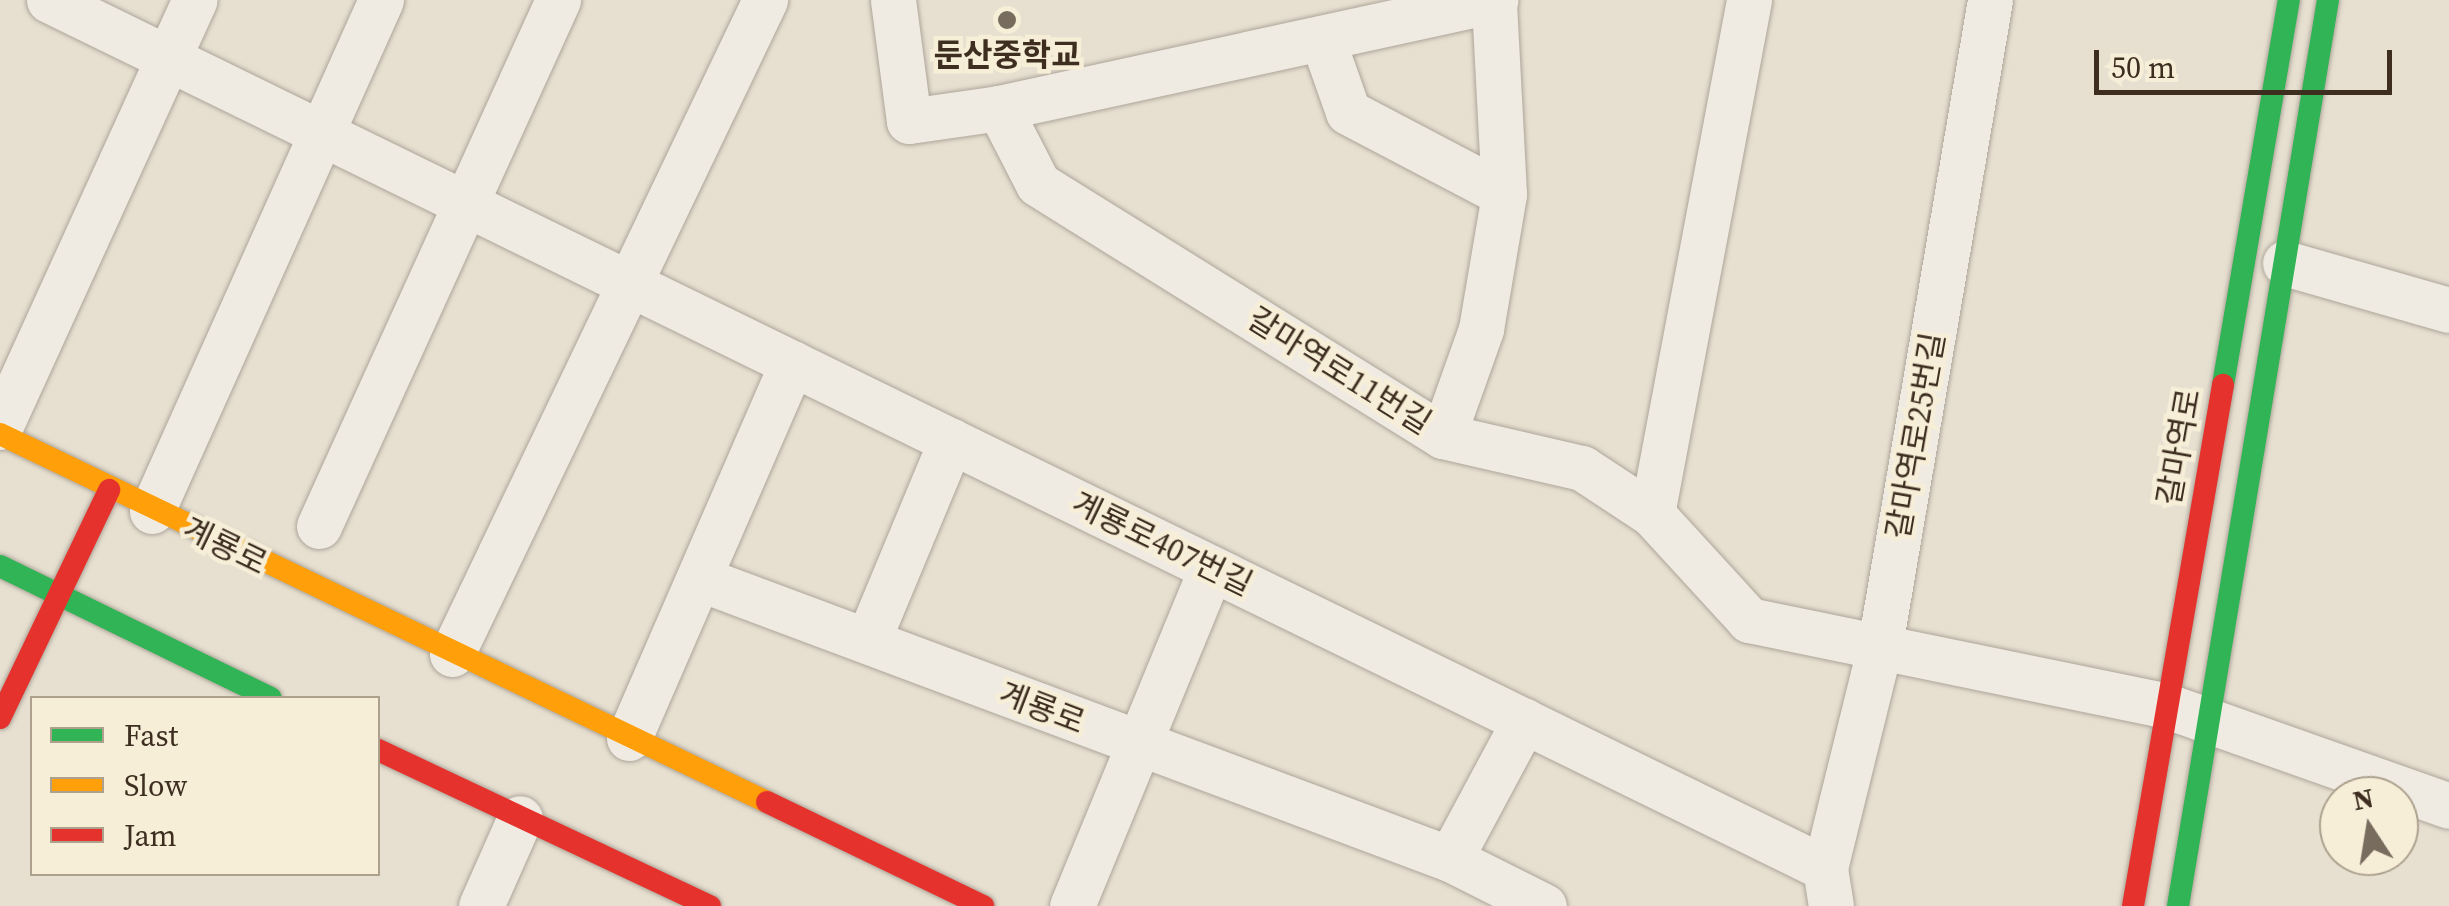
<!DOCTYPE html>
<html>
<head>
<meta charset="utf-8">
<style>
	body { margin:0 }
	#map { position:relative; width:2449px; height:906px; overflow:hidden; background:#e7e0d1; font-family:"Source Serif 4","Noto Sans KR",serif }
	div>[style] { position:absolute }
	.roads { filter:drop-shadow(0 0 2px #ada599) drop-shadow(0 0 2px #ada599) }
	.street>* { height:45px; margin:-22.5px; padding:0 22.5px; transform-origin:22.5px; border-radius:22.5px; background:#efebe3 }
	.fast>* { height:22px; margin:-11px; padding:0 11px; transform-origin:11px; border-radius:11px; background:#30b455 }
	.slow>* { height:22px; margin:-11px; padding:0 11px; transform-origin:11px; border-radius:11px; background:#ff9f0a }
	.jam>* { height:22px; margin:-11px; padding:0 11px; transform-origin:11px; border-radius:11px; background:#e5322d }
	.dots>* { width:28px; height:28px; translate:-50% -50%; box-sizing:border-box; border:5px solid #f7eed8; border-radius:50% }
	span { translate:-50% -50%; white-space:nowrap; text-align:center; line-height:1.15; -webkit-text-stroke:9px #f7eed8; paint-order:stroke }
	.poi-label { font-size:32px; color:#3d2e20; font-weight:700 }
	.street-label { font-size:32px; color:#3d2e20 }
	.legend { position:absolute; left:30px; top:696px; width:350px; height:180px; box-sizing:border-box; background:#f7eed8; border:2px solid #ada18e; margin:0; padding:12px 18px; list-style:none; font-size:30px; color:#3d2e20 }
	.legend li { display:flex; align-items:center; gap:20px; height:50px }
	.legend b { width:50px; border:2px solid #ada18e }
	.north { position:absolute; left:2319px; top:776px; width:100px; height:100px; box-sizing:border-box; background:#f7eed8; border:2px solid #ada18e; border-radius:50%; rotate:348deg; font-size:28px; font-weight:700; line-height:40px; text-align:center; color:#3d2e20 }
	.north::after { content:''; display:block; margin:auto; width:35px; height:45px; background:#786c5e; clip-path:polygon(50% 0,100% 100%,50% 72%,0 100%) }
	.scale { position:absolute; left:2094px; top:50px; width:298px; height:45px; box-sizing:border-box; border:5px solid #3d2e20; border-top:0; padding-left:12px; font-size:30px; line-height:35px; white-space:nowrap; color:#3d2e20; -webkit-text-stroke:8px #f7eed8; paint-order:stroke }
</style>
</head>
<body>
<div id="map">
	<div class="roads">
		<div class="street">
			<div style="left:49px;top:0;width:1977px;rotate:26.05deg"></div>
			<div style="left:893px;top:0;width:122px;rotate:82.5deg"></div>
			<div style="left:909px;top:121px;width:91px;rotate:-8.2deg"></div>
			<div style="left:999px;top:108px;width:508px;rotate:-12.28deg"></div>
			<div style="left:1322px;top:38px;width:78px;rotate:70.6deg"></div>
			<div style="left:1348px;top:112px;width:176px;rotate:27.7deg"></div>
			<div style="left:999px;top:108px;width:85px;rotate:62.8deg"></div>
			<div style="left:1038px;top:184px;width:477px;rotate:31.9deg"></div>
			<div style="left:1443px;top:436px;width:143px;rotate:13deg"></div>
			<div style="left:1582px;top:468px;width:84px;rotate:33.3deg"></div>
			<div style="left:1652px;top:514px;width:144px;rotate:47.5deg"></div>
			<div style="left:1749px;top:620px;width:427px;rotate:11.6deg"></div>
			<div style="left:2167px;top:706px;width:299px;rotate:19.5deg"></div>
			<div style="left:2285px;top:263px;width:171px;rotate:16deg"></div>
			<div style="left:0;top:427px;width:469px;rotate:-65.5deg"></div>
			<div style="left:1443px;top:436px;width:114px;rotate:-70.4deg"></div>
			<div style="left:1481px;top:329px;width:137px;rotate:-80.3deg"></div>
			<div style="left:1504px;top:194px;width:194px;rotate:-93deg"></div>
			<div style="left:152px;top:511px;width:560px;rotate:-65.86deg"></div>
			<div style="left:1652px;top:514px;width:523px;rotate:-79.31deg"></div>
			<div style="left:319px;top:526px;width:578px;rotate:-65.56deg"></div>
			<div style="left:701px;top:579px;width:800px;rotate:20.5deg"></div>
			<div style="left:1450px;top:859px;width:105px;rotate:26.6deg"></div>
			<div style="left:868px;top:640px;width:216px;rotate:-67.4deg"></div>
			<div style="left:452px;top:654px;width:725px;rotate:-64.42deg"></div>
			<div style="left:629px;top:738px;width:409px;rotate:-66.5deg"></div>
			<div style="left:1450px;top:859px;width:157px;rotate:-61.8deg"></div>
			<div style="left:481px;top:906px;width:96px;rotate:-66.1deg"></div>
			<div style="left:1072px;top:906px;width:365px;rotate:-67.6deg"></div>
			<div style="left:1831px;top:906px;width:38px;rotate:-99deg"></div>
			<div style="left:1825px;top:868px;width:230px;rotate:-76.1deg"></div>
			<div style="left:1880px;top:645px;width:654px;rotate:-80.32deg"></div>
		</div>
		<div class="fast">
			<div style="left:2223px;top:385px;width:391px;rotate:-80.3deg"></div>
			<div style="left:0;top:566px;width:301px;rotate:26deg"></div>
			<div style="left:2178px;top:906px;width:918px;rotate:-80.6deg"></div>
		</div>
		<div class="slow">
			<div style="left:0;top:434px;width:851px;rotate:25.63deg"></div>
		</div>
		<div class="jam">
			<div style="left:0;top:718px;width:253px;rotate:-64.4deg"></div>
			<div style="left:378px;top:750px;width:367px;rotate:25.2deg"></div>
			<div style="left:767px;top:802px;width:240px;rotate:25.7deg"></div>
			<div style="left:2133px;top:906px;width:529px;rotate:-80.2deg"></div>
		</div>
	</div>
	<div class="dots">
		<div style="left:1007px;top:20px;background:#786c5e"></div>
	</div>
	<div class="poi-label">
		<span style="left:1007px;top:55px">둔산중학교</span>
	</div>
	<div class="street-label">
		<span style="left:1339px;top:371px;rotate:32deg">갈마역로11번길</span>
		<span style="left:1916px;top:436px;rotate:-80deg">갈마역로25번길</span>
		<span style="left:2179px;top:447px;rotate:-80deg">갈마역로</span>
		<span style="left:1162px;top:544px;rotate:26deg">계룡로407번길</span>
		<span style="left:225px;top:546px;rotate:26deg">계룡로</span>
		<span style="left:1042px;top:708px;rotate:21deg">계룡로</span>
	</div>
	<ul class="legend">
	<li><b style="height:12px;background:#30b455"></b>Fast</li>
	<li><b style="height:12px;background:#ff9f0a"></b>Slow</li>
	<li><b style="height:12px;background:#e5322d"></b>Jam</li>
	</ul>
	<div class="north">N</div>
	<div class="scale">50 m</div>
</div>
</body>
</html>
